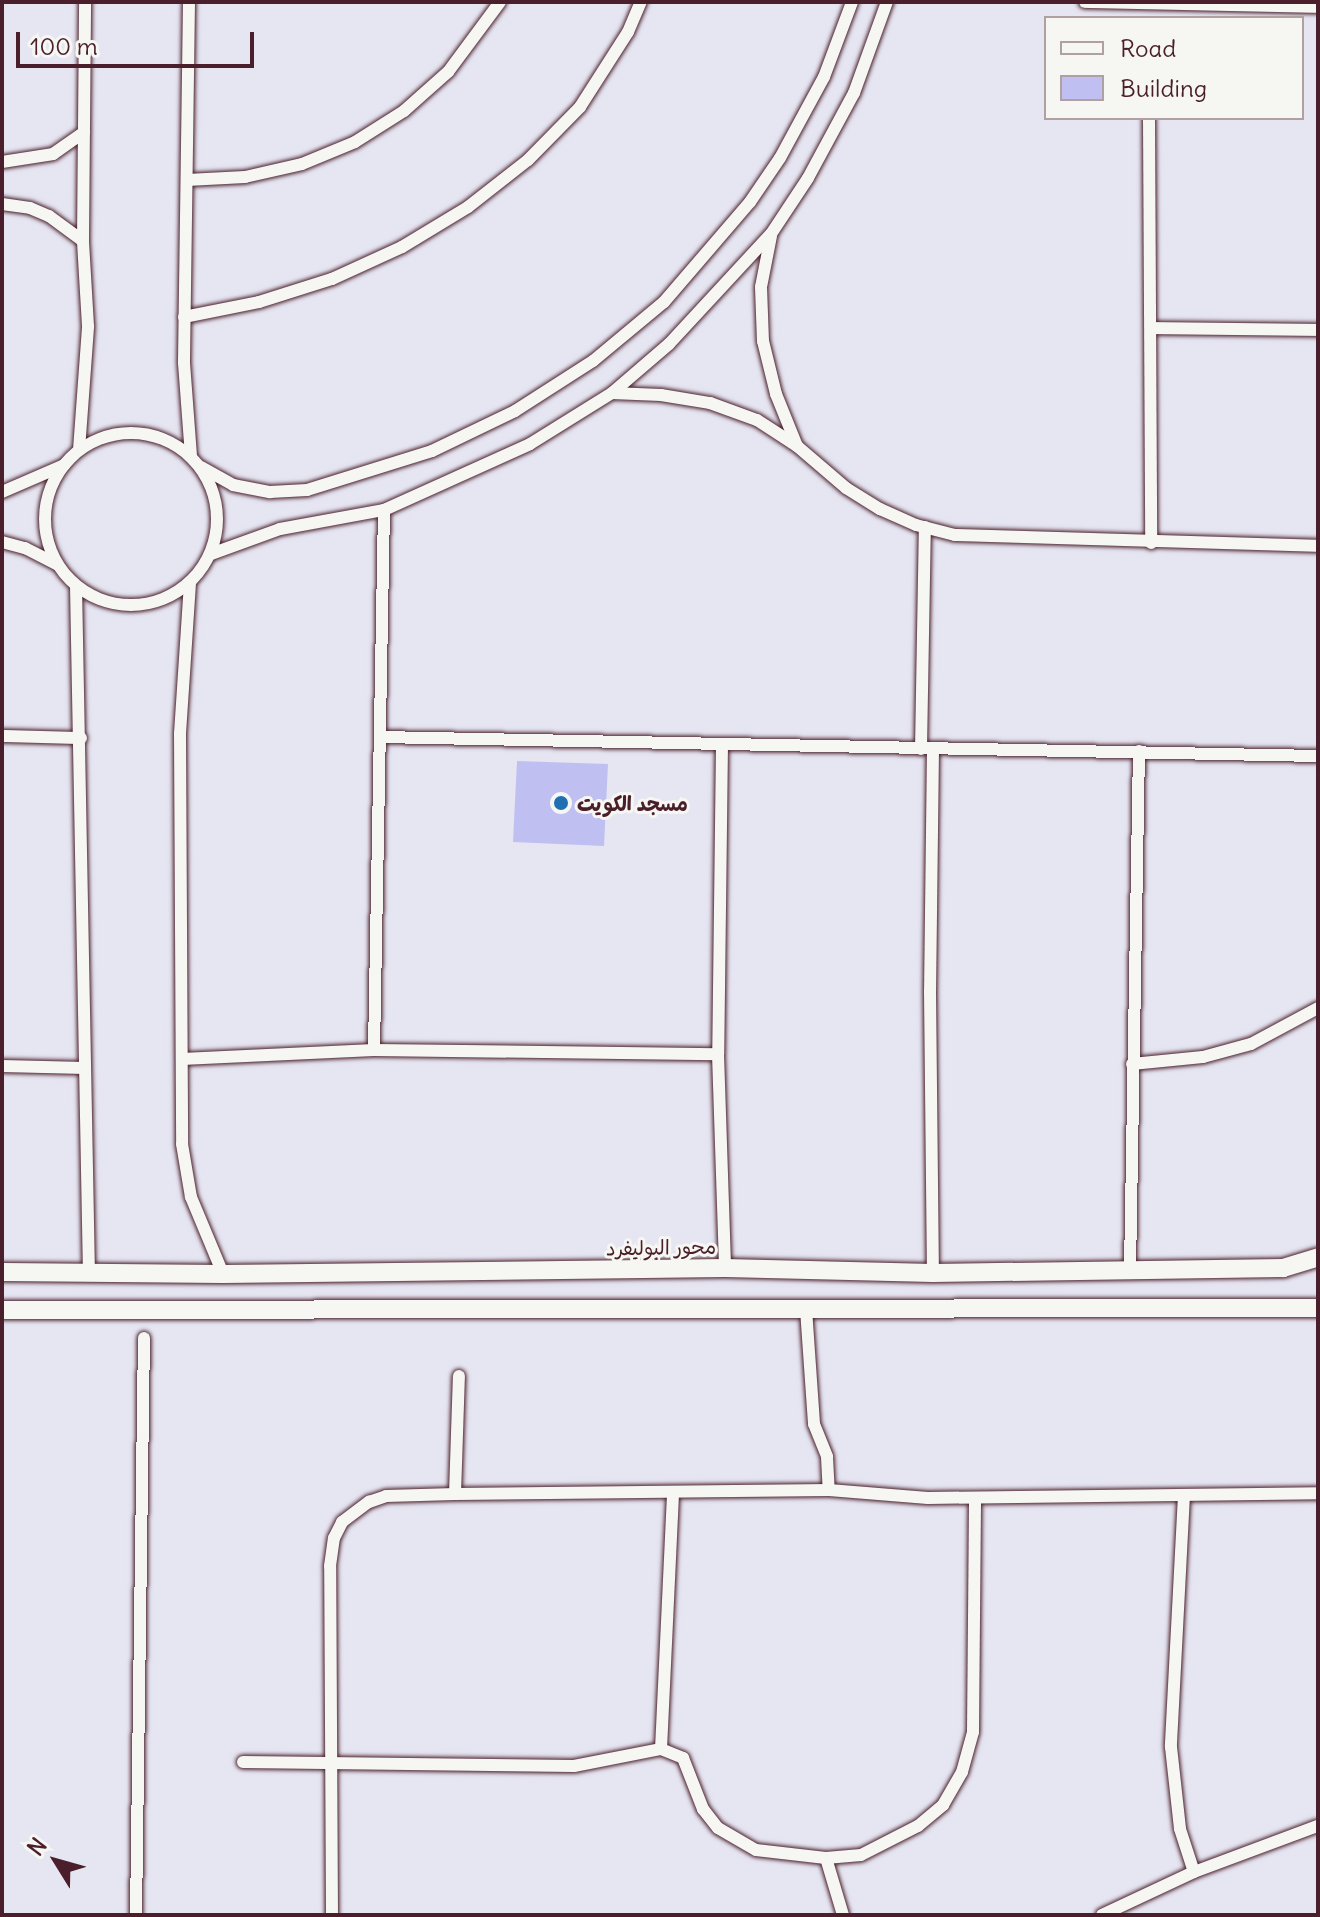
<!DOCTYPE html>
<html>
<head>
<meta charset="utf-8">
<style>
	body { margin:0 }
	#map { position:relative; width:1320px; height:1917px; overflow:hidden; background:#e6e6f2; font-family:Delius,"Playpen Sans Arabic",sans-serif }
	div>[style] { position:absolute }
	.building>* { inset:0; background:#c0bff1 }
	.roads { filter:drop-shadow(0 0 2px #4a1f2b) drop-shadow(0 0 2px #4a1f2b) }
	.street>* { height:12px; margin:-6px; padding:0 6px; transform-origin:6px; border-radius:6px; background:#f6f6f2 }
	.street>.ring { margin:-6px; padding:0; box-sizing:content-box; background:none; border:12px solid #f6f6f2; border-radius:50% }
	.secondary>* { height:18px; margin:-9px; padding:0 9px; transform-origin:9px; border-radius:9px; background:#f6f6f2 }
	.dots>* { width:22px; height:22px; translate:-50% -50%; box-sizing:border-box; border:4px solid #f6f6f2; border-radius:50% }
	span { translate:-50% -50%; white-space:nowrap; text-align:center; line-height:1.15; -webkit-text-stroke:6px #f6f6f2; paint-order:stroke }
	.poi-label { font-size:20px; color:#4a1f2b; font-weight:700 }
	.left { translate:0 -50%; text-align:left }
	.street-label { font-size:20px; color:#4a1f2b }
	.frame { position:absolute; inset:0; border:4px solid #4a1f2b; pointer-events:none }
	.legend { position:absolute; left:1044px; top:16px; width:260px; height:104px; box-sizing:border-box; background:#f6f6f2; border:2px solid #b1a0a2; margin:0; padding:10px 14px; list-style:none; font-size:24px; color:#4a1f2b }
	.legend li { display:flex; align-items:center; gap:16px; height:40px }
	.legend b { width:40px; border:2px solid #b1a0a2 }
	.north { position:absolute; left:16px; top:1821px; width:80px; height:80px; -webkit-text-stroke:6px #f6f6f2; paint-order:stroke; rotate:307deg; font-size:22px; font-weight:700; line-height:32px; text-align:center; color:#4a1f2b }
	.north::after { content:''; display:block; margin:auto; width:28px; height:36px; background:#4a1f2b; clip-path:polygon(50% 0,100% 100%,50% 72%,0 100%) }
	.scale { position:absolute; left:16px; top:32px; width:238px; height:36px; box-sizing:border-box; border:4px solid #4a1f2b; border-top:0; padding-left:10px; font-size:24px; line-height:28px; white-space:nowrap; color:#4a1f2b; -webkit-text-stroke:6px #f6f6f2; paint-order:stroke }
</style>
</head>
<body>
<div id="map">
	<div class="building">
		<div style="clip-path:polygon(517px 761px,608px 764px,604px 846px,513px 842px)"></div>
	</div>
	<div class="roads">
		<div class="street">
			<div style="left:189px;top:2px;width:361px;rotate:90.8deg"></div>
			<div style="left:184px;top:363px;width:93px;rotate:85.7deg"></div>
			<div style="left:1085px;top:2px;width:233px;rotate:1.2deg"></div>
			<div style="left:1149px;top:118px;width:425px;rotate:89.7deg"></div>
			<div style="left:2px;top:162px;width:52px;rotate:-8.9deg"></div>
			<div style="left:53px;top:154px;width:38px;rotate:-35deg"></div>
			<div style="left:187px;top:180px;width:58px;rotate:-3deg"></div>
			<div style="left:245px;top:177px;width:58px;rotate:-12.8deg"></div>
			<div style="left:302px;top:164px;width:57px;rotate:-22.5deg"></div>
			<div style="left:355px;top:142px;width:58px;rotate:-32.3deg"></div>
			<div style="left:404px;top:111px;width:59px;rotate:-41.6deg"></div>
			<div style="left:448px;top:72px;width:87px;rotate:-53.4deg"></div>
			<div style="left:2px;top:204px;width:28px;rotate:8deg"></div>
			<div style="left:30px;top:208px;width:21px;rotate:23deg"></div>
			<div style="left:49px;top:216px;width:42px;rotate:36.3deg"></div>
			<div style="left:771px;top:236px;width:52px;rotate:101.1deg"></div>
			<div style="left:761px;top:287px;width:54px;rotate:87.9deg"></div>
			<div style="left:763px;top:341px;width:55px;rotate:76.2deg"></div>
			<div style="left:776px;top:394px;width:56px;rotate:68deg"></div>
			<div style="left:184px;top:317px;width:76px;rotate:-11.3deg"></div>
			<div style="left:259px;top:302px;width:77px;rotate:-17.5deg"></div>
			<div style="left:332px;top:279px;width:77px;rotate:-24.6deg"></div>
			<div style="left:402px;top:247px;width:77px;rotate:-31.2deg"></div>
			<div style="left:468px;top:207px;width:76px;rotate:-38.1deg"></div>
			<div style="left:528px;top:160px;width:74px;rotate:-45.5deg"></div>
			<div style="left:580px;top:107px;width:89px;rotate:-57.4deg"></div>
			<div style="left:628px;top:32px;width:33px;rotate:-67deg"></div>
			<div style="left:1152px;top:328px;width:166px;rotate:0.7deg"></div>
			<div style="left:612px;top:393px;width:49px;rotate:2.3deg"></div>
			<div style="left:661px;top:395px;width:50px;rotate:9.3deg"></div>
			<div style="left:710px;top:403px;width:50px;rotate:19.9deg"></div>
			<div style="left:757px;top:420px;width:48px;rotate:33deg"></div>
			<div style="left:797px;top:446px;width:65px;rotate:40.6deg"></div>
			<div style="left:846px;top:488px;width:40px;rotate:32deg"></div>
			<div style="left:880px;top:509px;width:39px;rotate:24deg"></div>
			<div style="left:916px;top:525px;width:40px;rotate:14.4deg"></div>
			<div style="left:955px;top:535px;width:363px;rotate:1.7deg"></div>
			<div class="ring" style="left:45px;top:433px;width:160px;height:160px"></div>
			<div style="left:79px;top:450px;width:124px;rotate:-85.8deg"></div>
			<div style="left:88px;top:326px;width:85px;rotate:-93.4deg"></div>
			<div style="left:83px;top:241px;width:239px;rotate:-89.5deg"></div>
			<div style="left:201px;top:467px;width:37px;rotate:29deg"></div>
			<div style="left:233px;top:485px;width:38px;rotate:11deg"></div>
			<div style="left:270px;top:492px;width:37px;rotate:-3deg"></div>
			<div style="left:307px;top:490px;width:131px;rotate:-17.3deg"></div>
			<div style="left:432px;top:451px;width:92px;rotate:-25.7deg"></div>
			<div style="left:515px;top:411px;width:93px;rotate:-32.7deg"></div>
			<div style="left:593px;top:361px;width:92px;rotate:-39.7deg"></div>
			<div style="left:664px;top:302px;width:132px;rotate:-49.3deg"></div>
			<div style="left:750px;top:202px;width:53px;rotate:-55.7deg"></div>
			<div style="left:780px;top:158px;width:92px;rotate:-61.5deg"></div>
			<div style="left:824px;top:77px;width:80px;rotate:-69.5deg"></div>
			<div style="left:2px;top:492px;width:68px;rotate:-23.5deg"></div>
			<div style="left:2px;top:542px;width:24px;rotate:15deg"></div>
			<div style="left:25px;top:548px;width:36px;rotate:27deg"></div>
			<div style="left:211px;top:554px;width:73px;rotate:-19.9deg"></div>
			<div style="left:280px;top:529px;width:106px;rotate:-10.4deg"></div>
			<div style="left:384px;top:510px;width:160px;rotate:-24.3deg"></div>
			<div style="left:530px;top:444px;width:97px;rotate:-31.9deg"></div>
			<div style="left:612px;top:393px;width:75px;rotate:-40.7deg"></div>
			<div style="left:669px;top:344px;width:150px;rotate:-47.2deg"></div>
			<div style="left:771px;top:234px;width:67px;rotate:-56.5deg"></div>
			<div style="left:808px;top:178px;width:97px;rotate:-61.6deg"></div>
			<div style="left:854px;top:93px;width:97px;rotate:-70.1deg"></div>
			<div style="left:190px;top:583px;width:151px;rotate:93.8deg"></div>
			<div style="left:180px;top:734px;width:410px;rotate:89.7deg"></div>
			<div style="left:182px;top:1144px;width:54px;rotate:80.4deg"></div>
			<div style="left:191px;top:1197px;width:83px;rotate:67.4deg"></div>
			<div style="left:76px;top:586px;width:688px;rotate:88.92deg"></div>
			<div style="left:2px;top:736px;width:79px;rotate:1.5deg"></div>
			<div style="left:380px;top:737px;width:938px;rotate:1.16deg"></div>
			<div style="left:722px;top:744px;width:310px;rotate:90.7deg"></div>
			<div style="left:718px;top:1054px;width:214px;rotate:88.1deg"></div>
			<div style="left:921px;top:749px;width:222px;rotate:-89deg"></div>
			<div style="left:933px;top:749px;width:242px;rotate:90.7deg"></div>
			<div style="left:930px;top:991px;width:282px;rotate:89.4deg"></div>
			<div style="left:374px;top:1050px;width:540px;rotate:-88.94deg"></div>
			<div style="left:182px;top:1059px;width:192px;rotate:-2.7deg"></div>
			<div style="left:374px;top:1050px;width:344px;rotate:0.7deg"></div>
			<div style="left:1132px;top:1064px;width:71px;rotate:-5.6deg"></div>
			<div style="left:1203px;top:1057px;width:50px;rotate:-15.2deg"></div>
			<div style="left:1251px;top:1044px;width:76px;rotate:-28.2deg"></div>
			<div style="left:2px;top:1066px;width:83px;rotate:1.4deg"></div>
			<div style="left:1130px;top:1270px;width:519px;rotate:-89.01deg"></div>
			<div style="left:806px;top:1309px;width:115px;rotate:86deg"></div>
			<div style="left:814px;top:1424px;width:35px;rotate:68deg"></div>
			<div style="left:827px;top:1457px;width:33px;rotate:87deg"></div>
			<div style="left:455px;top:1494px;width:118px;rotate:-88.1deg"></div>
			<div style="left:1184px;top:1495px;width:252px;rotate:93deg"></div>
			<div style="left:1171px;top:1747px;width:82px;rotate:83.7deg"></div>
			<div style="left:1180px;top:1829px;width:45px;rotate:72deg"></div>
			<div style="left:661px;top:1749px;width:257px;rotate:-87.3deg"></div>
			<div style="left:243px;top:1762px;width:331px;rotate:0.7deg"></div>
			<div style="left:574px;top:1766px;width:89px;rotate:-11.1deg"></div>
			<div style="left:661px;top:1749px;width:24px;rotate:22deg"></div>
			<div style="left:683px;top:1758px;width:55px;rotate:68.6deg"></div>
			<div style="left:703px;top:1809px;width:24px;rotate:52deg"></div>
			<div style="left:718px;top:1828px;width:44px;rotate:30.1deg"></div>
			<div style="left:756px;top:1850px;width:70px;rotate:6.5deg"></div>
			<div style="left:136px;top:1915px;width:577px;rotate:-89.21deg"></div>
			<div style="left:332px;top:1915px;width:349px;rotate:-90.3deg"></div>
			<div style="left:330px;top:1566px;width:28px;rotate:-82deg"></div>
			<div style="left:334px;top:1538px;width:18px;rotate:-63deg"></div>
			<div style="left:342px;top:1522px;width:34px;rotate:-37deg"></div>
			<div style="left:369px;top:1502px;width:18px;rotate:-19deg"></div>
			<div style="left:386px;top:1496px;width:69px;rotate:-1.7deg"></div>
			<div style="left:455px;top:1494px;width:374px;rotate:-0.6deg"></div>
			<div style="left:829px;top:1490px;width:99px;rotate:4.6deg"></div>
			<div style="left:928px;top:1498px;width:390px;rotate:-0.7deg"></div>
			<div style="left:843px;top:1915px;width:59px;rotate:-106.6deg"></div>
			<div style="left:826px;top:1858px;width:35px;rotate:-5deg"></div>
			<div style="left:861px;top:1855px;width:64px;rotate:-27deg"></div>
			<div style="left:918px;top:1826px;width:33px;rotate:-40deg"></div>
			<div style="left:943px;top:1805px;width:38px;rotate:-60deg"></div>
			<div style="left:962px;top:1772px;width:41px;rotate:-74.6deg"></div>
			<div style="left:973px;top:1732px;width:234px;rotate:-89.5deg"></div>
			<div style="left:1102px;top:1915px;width:102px;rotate:-25.1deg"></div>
			<div style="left:1194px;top:1872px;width:132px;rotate:-20.4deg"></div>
		</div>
		<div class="secondary">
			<div style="left:2px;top:1272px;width:221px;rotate:0.5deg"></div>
			<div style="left:223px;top:1274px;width:502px;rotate:-0.68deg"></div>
			<div style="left:725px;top:1268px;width:208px;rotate:1.4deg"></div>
			<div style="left:933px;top:1273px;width:350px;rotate:-0.8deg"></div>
			<div style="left:1283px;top:1268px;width:37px;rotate:-17deg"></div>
			<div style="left:2px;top:1310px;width:1316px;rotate:-0.09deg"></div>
		</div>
	</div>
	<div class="dots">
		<div style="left:561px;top:803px;background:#1f6fb2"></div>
	</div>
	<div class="poi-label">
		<span class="left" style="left:577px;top:803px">مسجد الكويت</span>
	</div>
	<div class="street-label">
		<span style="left:661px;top:1247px;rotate:-1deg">محور البوليفرد</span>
	</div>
	<div class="frame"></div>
	<ul class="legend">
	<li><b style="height:10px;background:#f6f6f2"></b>Road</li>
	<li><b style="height:22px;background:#c0bff1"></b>Building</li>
	</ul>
	<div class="north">N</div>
	<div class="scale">100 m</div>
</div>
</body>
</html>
